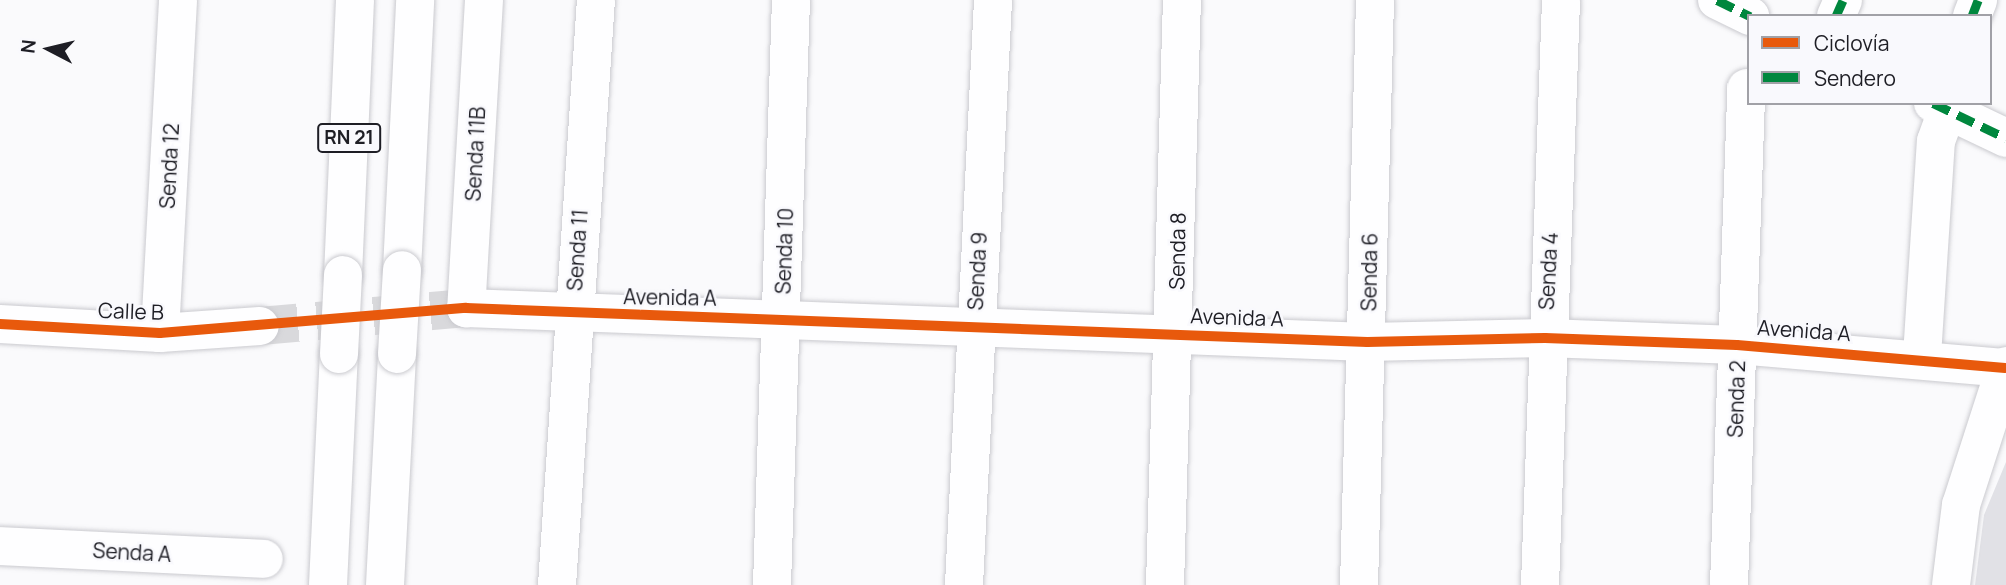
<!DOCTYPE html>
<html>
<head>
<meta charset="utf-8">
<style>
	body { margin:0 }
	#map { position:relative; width:2006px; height:585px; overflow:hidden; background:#fafafc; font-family:Manrope,sans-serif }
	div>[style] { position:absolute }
	.building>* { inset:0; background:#e1e1e6 }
	.minor-tunnel>* { height:38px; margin-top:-19px; transform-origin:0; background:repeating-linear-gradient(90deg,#d9d9dc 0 38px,transparent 0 57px) }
	.roads { filter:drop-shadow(0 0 2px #cacacf) drop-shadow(0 0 2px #cacacf) }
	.minor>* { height:38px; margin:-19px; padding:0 19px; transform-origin:19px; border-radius:19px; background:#fefeff }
	.major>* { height:38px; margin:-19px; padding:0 19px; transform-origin:19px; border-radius:19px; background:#fefeff }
	.highway>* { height:38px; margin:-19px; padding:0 19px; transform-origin:19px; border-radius:19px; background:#fefeff }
	.bridges { filter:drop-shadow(0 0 2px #cacacf) drop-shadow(0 0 2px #cacacf) }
	.highway-bridge>* { height:38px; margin:-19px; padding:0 19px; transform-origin:19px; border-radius:19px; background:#fefeff }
	.quiet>* { height:9px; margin-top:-4.5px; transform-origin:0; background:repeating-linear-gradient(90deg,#00873e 0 18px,transparent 0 27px) }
	.cycleway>* { height:10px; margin:-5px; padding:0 5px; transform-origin:5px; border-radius:5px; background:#e8590c }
	span { translate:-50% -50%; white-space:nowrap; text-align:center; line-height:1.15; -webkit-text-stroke:5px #f9f9fd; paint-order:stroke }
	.shield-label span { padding:2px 5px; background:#f9f9fd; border:2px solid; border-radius:5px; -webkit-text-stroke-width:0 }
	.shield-label { font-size:19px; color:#1e1e25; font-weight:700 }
	.street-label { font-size:21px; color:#1e1e25 }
	.legend { position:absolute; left:1747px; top:14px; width:245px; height:91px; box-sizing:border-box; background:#f9f9fd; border:2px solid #a1a1a7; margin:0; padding:9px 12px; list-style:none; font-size:21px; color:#1e1e25 }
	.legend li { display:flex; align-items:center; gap:14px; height:35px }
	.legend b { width:35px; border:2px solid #a1a1a7 }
	.north { position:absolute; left:14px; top:14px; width:70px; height:70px; -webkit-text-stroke:5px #f9f9fd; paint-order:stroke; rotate:277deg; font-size:19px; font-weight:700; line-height:28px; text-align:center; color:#1e1e25 }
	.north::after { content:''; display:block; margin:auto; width:24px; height:32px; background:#1e1e25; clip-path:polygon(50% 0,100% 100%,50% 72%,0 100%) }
</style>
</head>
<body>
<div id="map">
	<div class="building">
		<div style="clip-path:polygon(2006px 462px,2006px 585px,1975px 585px,1984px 515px)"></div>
	</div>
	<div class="minor-tunnel">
		<div style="left:260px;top:326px;width:207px;rotate:-5deg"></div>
	</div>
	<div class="roads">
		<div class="minor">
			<div style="left:484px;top:0;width:309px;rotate:93.3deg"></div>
			<div style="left:466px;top:308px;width:902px;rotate:2.16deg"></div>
			<div style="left:1367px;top:342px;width:178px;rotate:-1.3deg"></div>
			<div style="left:1545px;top:338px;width:192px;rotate:2.1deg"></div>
			<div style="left:1737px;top:345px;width:269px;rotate:4.9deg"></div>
			<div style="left:1717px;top:0;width:37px;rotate:26deg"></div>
			<div style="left:1836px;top:16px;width:17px;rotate:-66deg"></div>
			<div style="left:1972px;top:16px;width:17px;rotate:-69deg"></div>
			<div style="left:1933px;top:103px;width:81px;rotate:25.6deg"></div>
			<div style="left:0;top:324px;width:160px;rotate:3.2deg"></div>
			<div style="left:160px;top:333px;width:100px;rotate:-4deg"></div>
			<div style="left:160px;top:333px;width:333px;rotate:-86.9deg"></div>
			<div style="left:1922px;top:356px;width:215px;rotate:-86.3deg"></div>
			<div style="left:1936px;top:141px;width:33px;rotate:-70deg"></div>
			<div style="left:0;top:546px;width:264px;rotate:2.8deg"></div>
			<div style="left:557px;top:585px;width:586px;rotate:-86.19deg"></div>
			<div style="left:772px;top:585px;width:585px;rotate:-88.14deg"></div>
			<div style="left:964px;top:585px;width:586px;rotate:-87.16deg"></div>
			<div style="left:1165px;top:585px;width:585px;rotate:-88.34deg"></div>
			<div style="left:1359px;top:585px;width:585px;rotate:-88.43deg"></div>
			<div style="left:1540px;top:585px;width:585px;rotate:-87.94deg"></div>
			<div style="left:1729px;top:585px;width:497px;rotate:-88deg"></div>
		</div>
		<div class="major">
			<div style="left:1951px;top:585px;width:81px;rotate:-82.9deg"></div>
			<div style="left:1961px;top:505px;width:146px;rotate:-72.1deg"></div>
		</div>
		<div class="highway">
			<div style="left:402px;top:270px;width:270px;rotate:-87.2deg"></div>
			<div style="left:343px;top:275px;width:275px;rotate:-87.5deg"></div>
			<div style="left:328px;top:585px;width:231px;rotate:-87.3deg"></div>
			<div style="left:385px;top:585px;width:231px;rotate:-87deg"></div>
		</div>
	</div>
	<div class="bridges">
		<div class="highway-bridge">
			<div style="left:339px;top:354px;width:79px;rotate:-87.1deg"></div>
			<div style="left:397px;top:354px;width:84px;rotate:-86.6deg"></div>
		</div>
	</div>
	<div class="quiet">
		<div style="left:1717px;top:0;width:37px;rotate:26deg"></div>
		<div style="left:1836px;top:16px;width:17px;rotate:-66deg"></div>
		<div style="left:1972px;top:16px;width:17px;rotate:-69deg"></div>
		<div style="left:1933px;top:103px;width:81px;rotate:25.6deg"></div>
	</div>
	<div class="cycleway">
		<div style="left:0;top:324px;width:160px;rotate:3.2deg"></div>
		<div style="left:160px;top:333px;width:307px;rotate:-4.7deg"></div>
		<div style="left:466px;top:308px;width:902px;rotate:2.16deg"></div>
		<div style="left:1367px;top:342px;width:178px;rotate:-1.3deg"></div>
		<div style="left:1545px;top:338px;width:192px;rotate:2.1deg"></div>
		<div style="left:1737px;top:345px;width:269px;rotate:4.9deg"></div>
	</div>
	<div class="shield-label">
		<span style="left:349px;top:138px">RN 21</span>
	</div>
	<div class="street-label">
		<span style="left:475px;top:154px;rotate:-87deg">Senda 11B</span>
		<span style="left:169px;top:166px;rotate:-87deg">Senda 12</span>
		<span style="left:577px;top:250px;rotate:-86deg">Senda 11</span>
		<span style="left:784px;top:251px;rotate:-88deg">Senda 10</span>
		<span style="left:1177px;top:251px;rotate:-89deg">Senda 8</span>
		<span style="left:977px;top:271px;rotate:-87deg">Senda 9</span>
		<span style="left:1548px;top:271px;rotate:-87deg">Senda 4</span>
		<span style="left:1369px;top:272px;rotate:-89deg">Senda 6</span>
		<span style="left:670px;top:297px;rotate:1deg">Avenida A</span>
		<span style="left:131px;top:311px;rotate:2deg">Calle B</span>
		<span style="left:1237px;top:317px;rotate:2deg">Avenida A</span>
		<span style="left:1804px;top:330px;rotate:4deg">Avenida A</span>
		<span style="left:1736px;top:399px;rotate:-88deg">Senda 2</span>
		<span style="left:132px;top:552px;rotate:3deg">Senda A</span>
	</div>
	<ul class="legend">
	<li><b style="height:9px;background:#e8590c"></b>Ciclovía</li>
	<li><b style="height:9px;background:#00873e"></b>Sendero</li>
	</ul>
	<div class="north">N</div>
</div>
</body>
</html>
